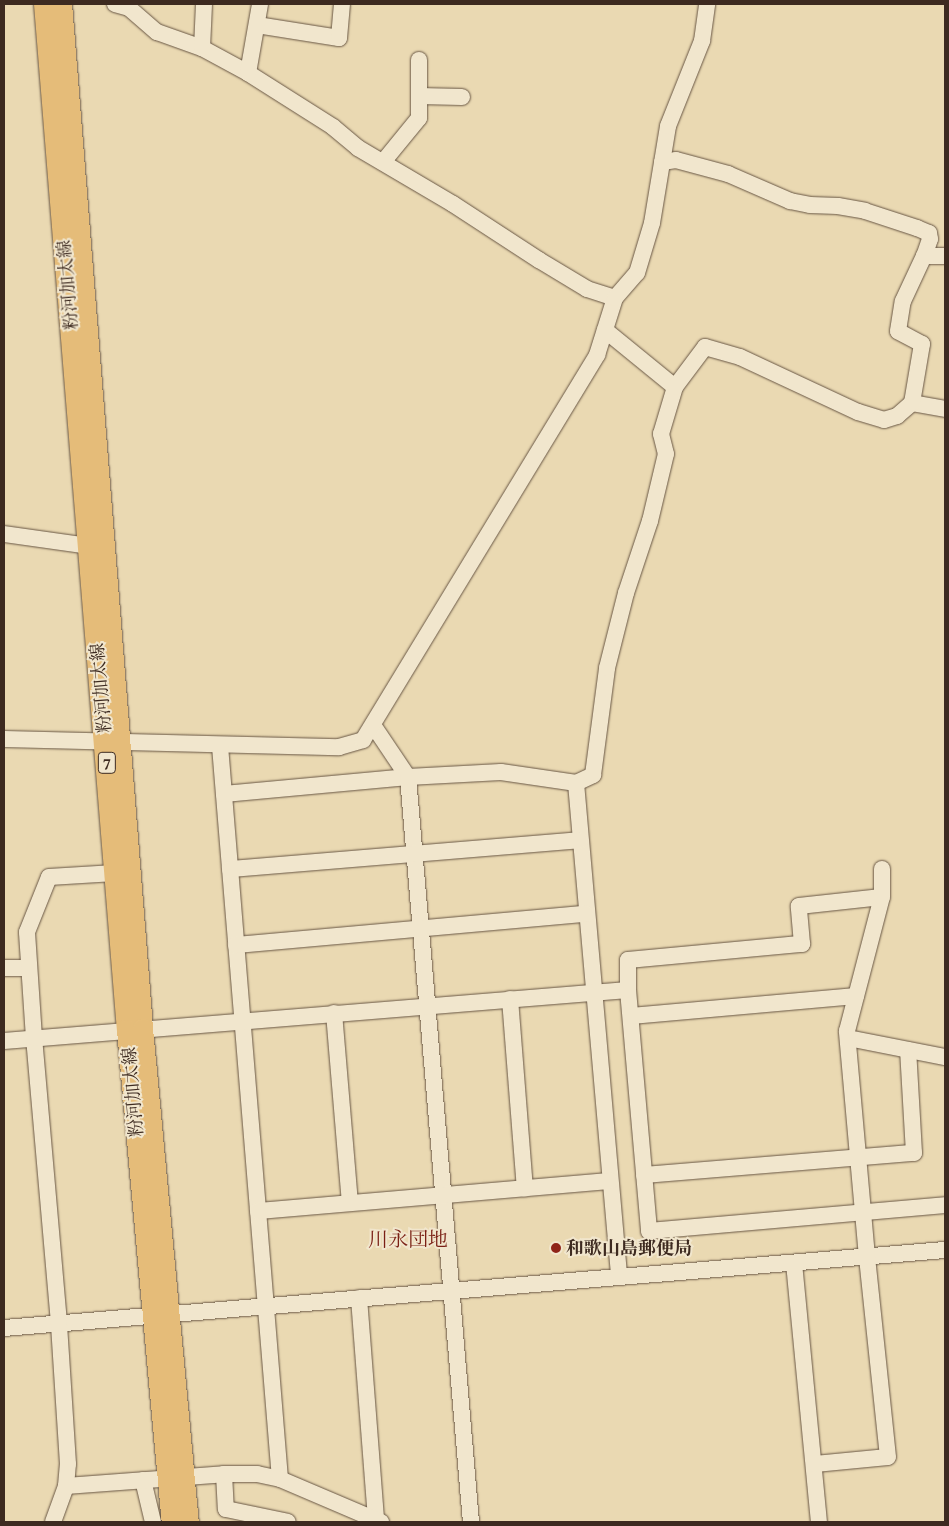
<!DOCTYPE html>
<html>
<head>
<meta charset="utf-8">
<style>
	body { margin:0 }
	#map { position:relative; width:949px; height:1526px; overflow:hidden; background:#ead9b2; font-family:"Gentium Book Plus","Noto Serif JP",serif }
	div>[style] { position:absolute }
	.roads { filter:drop-shadow(0 0 1px #685644) drop-shadow(0 0 1px #685644) }
	.minor>* { height:16px; margin:-8px; padding:0 8px; transform-origin:8px; border-radius:8px; background:#f1e6cd }
	.major>* { height:20px; margin:-10px; padding:0 10px; transform-origin:10px; border-radius:10px; background:#e5bc79 }
	.dots>* { width:14px; height:14px; translate:-50% -50%; box-sizing:border-box; border:2px solid #f1e6cd; border-radius:50% }
	span { translate:-50% -50%; white-space:nowrap; text-align:center; line-height:1.15; -webkit-text-stroke:4px #f1e6cd; paint-order:stroke }
	.shield-label span { padding:1px 4px; background:#f1e6cd; border:1px solid; border-radius:4px; -webkit-text-stroke-width:0 }
	.shield-label { font-size:16px; color:#3d2a20; font-weight:700 }
	.street-label { font-size:18px; color:#3d2a20 }
	.poi-label { font-size:18px; color:#3d2a20; font-weight:700 }
	.left { translate:0 -50%; text-align:left }
	.quarter-label { font-size:20px; color:#7a1f14 }
	.frame { position:absolute; inset:0; border:5px solid #3d2a20; pointer-events:none }
</style>
</head>
<body>
<div id="map">
	<div class="roads">
		<div class="minor">
			<div style="left:115px;top:4px;width:15px;rotate:16deg"></div>
			<div style="left:129px;top:8px;width:37px;rotate:41deg"></div>
			<div style="left:157px;top:32px;width:48px;rotate:19.6deg"></div>
			<div style="left:202px;top:48px;width:52px;rotate:28.5deg"></div>
			<div style="left:248px;top:73px;width:101px;rotate:32.4deg"></div>
			<div style="left:333px;top:127px;width:33px;rotate:40deg"></div>
			<div style="left:358px;top:148px;width:110px;rotate:30.5deg"></div>
			<div style="left:453px;top:204px;width:103px;rotate:33.1deg"></div>
			<div style="left:539px;top:260px;width:56px;rotate:31.1deg"></div>
			<div style="left:587px;top:289px;width:29px;rotate:18deg"></div>
			<div style="left:257px;top:25px;width:83px;rotate:9deg"></div>
			<div style="left:339px;top:38px;width:34px;rotate:-85deg"></div>
			<div style="left:202px;top:48px;width:44px;rotate:-87.4deg"></div>
			<div style="left:248px;top:73px;width:70px;rotate:-80.1deg"></div>
			<div style="left:419px;top:96px;width:43px;rotate:1.3deg"></div>
			<div style="left:383px;top:162px;width:57px;rotate:-50.7deg"></div>
			<div style="left:419px;top:118px;width:58px;rotate:-90deg"></div>
			<div style="left:662px;top:162px;width:14px;rotate:-8deg"></div>
			<div style="left:676px;top:160px;width:54px;rotate:15.1deg"></div>
			<div style="left:728px;top:174px;width:68px;rotate:23.5deg"></div>
			<div style="left:790px;top:201px;width:20px;rotate:11deg"></div>
			<div style="left:810px;top:205px;width:28px;rotate:2deg"></div>
			<div style="left:838px;top:206px;width:27px;rotate:10deg"></div>
			<div style="left:865px;top:211px;width:55px;rotate:18.1deg"></div>
			<div style="left:917px;top:228px;width:13px;rotate:23deg"></div>
			<div style="left:929px;top:233px;width:6px;rotate:81deg"></div>
			<div style="left:930px;top:239px;width:18px;rotate:109deg"></div>
			<div style="left:605px;top:330px;width:90px;rotate:39.2deg"></div>
			<div style="left:912px;top:403px;width:34px;rotate:10deg"></div>
			<div style="left:4px;top:534px;width:86px;rotate:8deg"></div>
			<div style="left:373px;top:725px;width:63px;rotate:56.1deg"></div>
			<div style="left:408px;top:777px;width:748px;rotate:85.17deg"></div>
			<div style="left:4px;top:739px;width:335px;rotate:1.4deg"></div>
			<div style="left:339px;top:747px;width:25px;rotate:-16deg"></div>
			<div style="left:363px;top:740px;width:451px;rotate:-58.7deg"></div>
			<div style="left:597px;top:355px;width:60px;rotate:-72.5deg"></div>
			<div style="left:615px;top:298px;width:33px;rotate:-49deg"></div>
			<div style="left:637px;top:273px;width:52px;rotate:-73.3deg"></div>
			<div style="left:652px;top:223px;width:98px;rotate:-80.6deg"></div>
			<div style="left:668px;top:126px;width:92px;rotate:-68.2deg"></div>
			<div style="left:702px;top:41px;width:37px;rotate:-82deg"></div>
			<div style="left:220px;top:746px;width:735px;rotate:85.32deg"></div>
			<div style="left:576px;top:783px;width:495px;rotate:85deg"></div>
			<div style="left:224px;top:794px;width:185px;rotate:-5.3deg"></div>
			<div style="left:408px;top:777px;width:93px;rotate:-3.1deg"></div>
			<div style="left:501px;top:772px;width:76px;rotate:8.3deg"></div>
			<div style="left:576px;top:783px;width:19px;rotate:-25deg"></div>
			<div style="left:593px;top:775px;width:108px;rotate:-82.5deg"></div>
			<div style="left:607px;top:668px;width:77px;rotate:-75.8deg"></div>
			<div style="left:626px;top:593px;width:76px;rotate:-71.6deg"></div>
			<div style="left:650px;top:521px;width:69px;rotate:-76.6deg"></div>
			<div style="left:666px;top:454px;width:21px;rotate:-104deg"></div>
			<div style="left:661px;top:434px;width:49px;rotate:-73.4deg"></div>
			<div style="left:675px;top:387px;width:50px;rotate:-53.1deg"></div>
			<div style="left:705px;top:347px;width:36px;rotate:16deg"></div>
			<div style="left:740px;top:357px;width:130px;rotate:25deg"></div>
			<div style="left:858px;top:412px;width:27px;rotate:17deg"></div>
			<div style="left:884px;top:420px;width:14px;rotate:-17deg"></div>
			<div style="left:897px;top:416px;width:20px;rotate:-41deg"></div>
			<div style="left:912px;top:403px;width:60px;rotate:-80.4deg"></div>
			<div style="left:922px;top:344px;width:27px;rotate:-152deg"></div>
			<div style="left:898px;top:331px;width:30px;rotate:-81deg"></div>
			<div style="left:903px;top:301px;width:50px;rotate:-65deg"></div>
			<div style="left:924px;top:256px;width:21px"></div>
			<div style="left:230px;top:869px;width:351px;rotate:-4.7deg"></div>
			<div style="left:236px;top:945px;width:351px;rotate:-5.1deg"></div>
			<div style="left:4px;top:968px;width:24px"></div>
			<div style="left:628px;top:990px;width:242px;rotate:85deg"></div>
			<div style="left:649px;top:1231px;width:297px;rotate:-5deg"></div>
			<div style="left:510px;top:999px;width:190px;rotate:85.5deg"></div>
			<div style="left:334px;top:1013px;width:190px;rotate:85.2deg"></div>
			<div style="left:631px;top:1016px;width:226px;rotate:-5.1deg"></div>
			<div style="left:848px;top:1038px;width:99px;rotate:11.1deg"></div>
			<div style="left:4px;top:1041px;width:626px;rotate:-4.67deg"></div>
			<div style="left:628px;top:990px;width:30px;rotate:-90deg"></div>
			<div style="left:628px;top:960px;width:175px;rotate:-5.3deg"></div>
			<div style="left:802px;top:944px;width:38px;rotate:-95deg"></div>
			<div style="left:799px;top:906px;width:83px;rotate:-6.2deg"></div>
			<div style="left:644px;top:1175px;width:271px;rotate:-4.7deg"></div>
			<div style="left:914px;top:1153px;width:103px;rotate:-93.3deg"></div>
			<div style="left:258px;top:1211px;width:353px;rotate:-4.9deg"></div>
			<div style="left:794px;top:1263px;width:260px;rotate:84.5deg"></div>
			<div style="left:359px;top:1298px;width:223px;rotate:85.6deg"></div>
			<div style="left:4px;top:1328px;width:944px;rotate:-4.74deg"></div>
			<div style="left:815px;top:1464px;width:73px;rotate:-5.5deg"></div>
			<div style="left:888px;top:1457px;width:201px;rotate:-96deg"></div>
			<div style="left:867px;top:1257px;width:227px;rotate:-95.1deg"></div>
			<div style="left:847px;top:1031px;width:138px;rotate:-75.4deg"></div>
			<div style="left:882px;top:897px;width:28px;rotate:-90deg"></div>
			<div style="left:224px;top:1474px;width:35px;rotate:87deg"></div>
			<div style="left:226px;top:1509px;width:63px;rotate:11.8deg"></div>
			<div style="left:143px;top:1480px;width:43px;rotate:76.6deg"></div>
			<div style="left:66px;top:1486px;width:158px;rotate:-4.3deg"></div>
			<div style="left:224px;top:1474px;width:33px"></div>
			<div style="left:257px;top:1474px;width:24px;rotate:12deg"></div>
			<div style="left:280px;top:1479px;width:110px;rotate:23.1deg"></div>
			<div style="left:53px;top:1522px;width:38px;rotate:-70deg"></div>
			<div style="left:66px;top:1486px;width:22px;rotate:-85deg"></div>
			<div style="left:68px;top:1464px;width:141px;rotate:-93.7deg"></div>
			<div style="left:59px;top:1323px;width:286px;rotate:-95deg"></div>
			<div style="left:34px;top:1038px;width:106px;rotate:-93.8deg"></div>
			<div style="left:27px;top:932px;width:59px;rotate:-68.2deg"></div>
			<div style="left:49px;top:877px;width:66px;rotate:-3.5deg"></div>
		</div>
		<div class="major">
			<div style="left:44px;top:4px;width:1029px;rotate:85.38deg"></div>
			<div style="left:127px;top:1030px;width:494px;rotate:84.8deg"></div>
			<div style="left:62px;top:4px;width:1028px;rotate:85.48deg"></div>
			<div style="left:143px;top:1029px;width:495px;rotate:84.7deg"></div>
		</div>
	</div>
	<div class="dots">
		<div style="left:556px;top:1248px;background:#8f2418"></div>
	</div>
	<div class="shield-label">
		<span style="left:107px;top:763px">7</span>
	</div>
	<div class="street-label">
		<span style="left:68px;top:285px;rotate:-95deg">粉河加太線</span>
		<span style="left:101px;top:688px;rotate:-95deg">粉河加太線</span>
		<span style="left:133px;top:1092px;rotate:-95deg">粉河加太線</span>
	</div>
	<div class="poi-label">
		<span class="left" style="left:566px;top:1248px">和歌山島郵便局</span>
	</div>
	<div class="quarter-label">
		<span style="left:408px;top:1238px">川永団地</span>
	</div>
	<div class="frame"></div>
</div>
</body>
</html>
